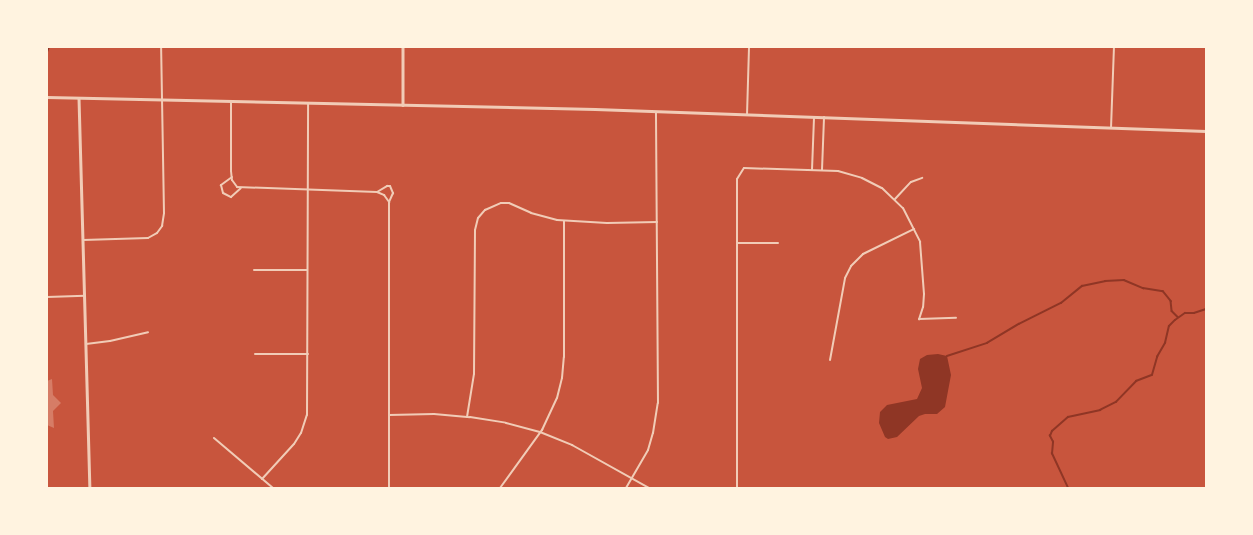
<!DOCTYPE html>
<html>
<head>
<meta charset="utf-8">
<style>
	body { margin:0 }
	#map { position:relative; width:1253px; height:535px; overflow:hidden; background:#c8553d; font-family:"Golos Text",sans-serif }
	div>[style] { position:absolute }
	.water>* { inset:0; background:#8f3625 }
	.stream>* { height:1.5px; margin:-0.75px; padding:0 0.75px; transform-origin:0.75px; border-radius:0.75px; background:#8f3625 }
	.building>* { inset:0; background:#d67c66 }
	.minor>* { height:2px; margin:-1px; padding:0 1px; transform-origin:1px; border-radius:1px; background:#f1ccb7 }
	.tertiary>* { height:2.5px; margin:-1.25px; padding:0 1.25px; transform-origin:1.25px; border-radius:1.25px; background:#f1ccb7 }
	span { translate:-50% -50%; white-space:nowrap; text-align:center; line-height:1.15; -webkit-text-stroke:3.5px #fff3e0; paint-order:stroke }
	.frame { position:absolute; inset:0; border:48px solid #fff3e0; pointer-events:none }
</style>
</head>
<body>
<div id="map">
	<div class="water">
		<div style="clip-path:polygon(938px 354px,947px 356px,951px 375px,945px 407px,937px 414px,925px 414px,919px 416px,897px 437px,888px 439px,885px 437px,879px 423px,880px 412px,887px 405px,917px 399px,922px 388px,918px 369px,920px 359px,927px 355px)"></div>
	</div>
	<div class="stream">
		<div style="left:47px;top:52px;width:5px;rotate:-68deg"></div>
		<div style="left:947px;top:356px;width:42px;rotate:-18deg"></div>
		<div style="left:987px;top:343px;width:37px;rotate:-31deg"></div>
		<div style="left:1019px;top:324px;width:47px;rotate:-26.6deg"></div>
		<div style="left:1061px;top:303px;width:27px;rotate:-39deg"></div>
		<div style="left:1082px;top:286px;width:24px;rotate:-12deg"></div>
		<div style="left:1105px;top:281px;width:19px;rotate:-3deg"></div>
		<div style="left:1124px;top:280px;width:21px;rotate:23deg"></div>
		<div style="left:1143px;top:288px;width:20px;rotate:9deg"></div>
		<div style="left:1163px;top:291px;width:13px;rotate:51deg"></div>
		<div style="left:1171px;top:301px;width:10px;rotate:84deg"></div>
		<div style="left:1172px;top:311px;width:8px;rotate:45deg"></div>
		<div style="left:1068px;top:488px;width:38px;rotate:-115deg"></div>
		<div style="left:1052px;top:454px;width:12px;rotate:-85deg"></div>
		<div style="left:1053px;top:442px;width:7px;rotate:-117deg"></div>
		<div style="left:1050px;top:436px;width:5px;rotate:-68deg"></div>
		<div style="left:1052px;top:431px;width:21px;rotate:-41deg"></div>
		<div style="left:1068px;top:417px;width:33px;rotate:-12deg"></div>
		<div style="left:1100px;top:410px;width:18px;rotate:-27deg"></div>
		<div style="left:1116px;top:402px;width:29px;rotate:-46deg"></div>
		<div style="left:1136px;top:381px;width:17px;rotate:-21deg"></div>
		<div style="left:1152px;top:375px;width:19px;rotate:-74deg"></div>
		<div style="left:1157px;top:357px;width:16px;rotate:-60deg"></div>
		<div style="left:1165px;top:343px;width:17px;rotate:-77deg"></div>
		<div style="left:1169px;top:326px;width:8px;rotate:-45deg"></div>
		<div style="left:1175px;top:320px;width:12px;rotate:-35deg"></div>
		<div style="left:1185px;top:313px;width:9px"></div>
		<div style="left:1194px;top:313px;width:13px;rotate:-18deg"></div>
	</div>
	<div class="building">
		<div style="clip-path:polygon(52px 379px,53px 395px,61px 403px,53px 411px,54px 428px,47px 425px,47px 381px)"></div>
	</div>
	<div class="minor">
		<div style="left:231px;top:101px;width:70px;rotate:90deg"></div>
		<div style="left:231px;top:171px;width:9px;rotate:84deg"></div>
		<div style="left:232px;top:180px;width:9px;rotate:54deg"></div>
		<div style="left:237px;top:187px;width:140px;rotate:2deg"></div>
		<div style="left:377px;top:192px;width:8px;rotate:23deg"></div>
		<div style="left:384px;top:195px;width:9px;rotate:54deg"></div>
		<div style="left:389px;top:202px;width:286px;rotate:90deg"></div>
		<div style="left:747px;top:115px;width:68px;rotate:-88.3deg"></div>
		<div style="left:1111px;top:128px;width:81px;rotate:-87.9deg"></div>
		<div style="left:812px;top:170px;width:53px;rotate:-87.8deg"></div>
		<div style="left:822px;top:170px;width:53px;rotate:-87.8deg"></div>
		<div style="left:232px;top:177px;width:14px;rotate:144deg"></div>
		<div style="left:221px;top:185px;width:8px;rotate:76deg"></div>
		<div style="left:223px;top:193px;width:9px;rotate:27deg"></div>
		<div style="left:231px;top:197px;width:13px;rotate:-42deg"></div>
		<div style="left:377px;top:192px;width:12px;rotate:-31deg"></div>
		<div style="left:387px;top:186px;width:3px"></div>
		<div style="left:390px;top:186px;width:8px;rotate:67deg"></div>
		<div style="left:393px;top:193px;width:10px;rotate:114deg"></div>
		<div style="left:895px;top:199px;width:23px;rotate:-47deg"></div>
		<div style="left:911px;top:182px;width:12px;rotate:-20deg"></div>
		<div style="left:83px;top:240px;width:65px;rotate:-1.8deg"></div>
		<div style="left:148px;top:238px;width:10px;rotate:-29deg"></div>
		<div style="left:157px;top:233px;width:9px;rotate:-54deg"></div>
		<div style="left:162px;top:226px;width:13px;rotate:-81deg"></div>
		<div style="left:164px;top:213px;width:166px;rotate:-91deg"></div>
		<div style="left:737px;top:243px;width:41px"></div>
		<div style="left:254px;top:270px;width:53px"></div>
		<div style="left:47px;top:297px;width:38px;rotate:-2deg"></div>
		<div style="left:86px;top:344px;width:24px;rotate:-7deg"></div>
		<div style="left:110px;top:341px;width:39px;rotate:-13deg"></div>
		<div style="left:255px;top:354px;width:53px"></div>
		<div style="left:830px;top:360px;width:83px;rotate:-79.6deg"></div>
		<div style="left:845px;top:278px;width:13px;rotate:-63deg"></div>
		<div style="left:851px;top:266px;width:17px;rotate:-45deg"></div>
		<div style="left:863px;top:254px;width:57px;rotate:-26.1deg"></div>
		<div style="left:389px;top:415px;width:45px;rotate:-1.3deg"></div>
		<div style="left:434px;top:414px;width:36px;rotate:5deg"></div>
		<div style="left:470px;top:417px;width:36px;rotate:9deg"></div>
		<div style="left:506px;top:423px;width:35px;rotate:15deg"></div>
		<div style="left:540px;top:432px;width:35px;rotate:22deg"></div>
		<div style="left:572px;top:445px;width:88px;rotate:29.2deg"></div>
		<div style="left:467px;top:417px;width:44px;rotate:-80.8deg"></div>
		<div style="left:474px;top:374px;width:144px;rotate:-89.6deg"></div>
		<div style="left:475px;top:230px;width:12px;rotate:-76deg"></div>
		<div style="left:478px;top:218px;width:11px;rotate:-49deg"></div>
		<div style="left:485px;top:210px;width:17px;rotate:-24deg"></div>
		<div style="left:501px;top:203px;width:8px"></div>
		<div style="left:509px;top:203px;width:24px;rotate:24deg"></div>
		<div style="left:531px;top:213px;width:27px;rotate:15deg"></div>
		<div style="left:557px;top:220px;width:50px;rotate:3.4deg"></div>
		<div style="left:607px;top:223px;width:50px;rotate:-1.1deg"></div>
		<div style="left:214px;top:438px;width:77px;rotate:40.3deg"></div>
		<div style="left:262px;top:479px;width:47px;rotate:-47.6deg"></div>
		<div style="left:294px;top:444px;width:13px;rotate:-58deg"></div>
		<div style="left:301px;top:433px;width:19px;rotate:-72deg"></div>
		<div style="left:307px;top:415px;width:312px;rotate:-89.8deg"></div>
		<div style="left:500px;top:488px;width:72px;rotate:-54.1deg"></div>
		<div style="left:542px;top:430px;width:35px;rotate:-65deg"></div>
		<div style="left:557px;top:398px;width:21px;rotate:-76deg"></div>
		<div style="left:562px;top:378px;width:21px;rotate:-85deg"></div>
		<div style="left:564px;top:357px;width:136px;rotate:-90deg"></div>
		<div style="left:626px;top:488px;width:44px;rotate:-59.9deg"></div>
		<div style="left:648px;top:450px;width:18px;rotate:-74deg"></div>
		<div style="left:653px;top:433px;width:30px;rotate:-81deg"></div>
		<div style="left:658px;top:403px;width:291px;rotate:-90.4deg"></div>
		<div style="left:737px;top:488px;width:309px;rotate:-90deg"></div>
		<div style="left:737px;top:179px;width:13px;rotate:-58deg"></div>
		<div style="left:744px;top:168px;width:94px;rotate:1.8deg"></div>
		<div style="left:838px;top:171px;width:25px;rotate:16deg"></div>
		<div style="left:862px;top:178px;width:22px;rotate:27deg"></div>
		<div style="left:882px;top:188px;width:29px;rotate:44deg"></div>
		<div style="left:903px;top:208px;width:38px;rotate:63deg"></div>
		<div style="left:920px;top:242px;width:52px;rotate:85.6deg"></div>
		<div style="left:924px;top:294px;width:13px;rotate:94deg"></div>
		<div style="left:923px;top:307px;width:13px;rotate:108deg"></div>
		<div style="left:919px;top:319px;width:37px;rotate:-2deg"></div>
	</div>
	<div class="tertiary">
		<div style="left:403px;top:47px;width:58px;rotate:90deg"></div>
		<div style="left:47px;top:97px;width:548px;rotate:1.25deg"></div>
		<div style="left:595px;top:109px;width:611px;rotate:2.06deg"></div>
		<div style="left:79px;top:98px;width:390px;rotate:88.4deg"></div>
	</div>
	<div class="frame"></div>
</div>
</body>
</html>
